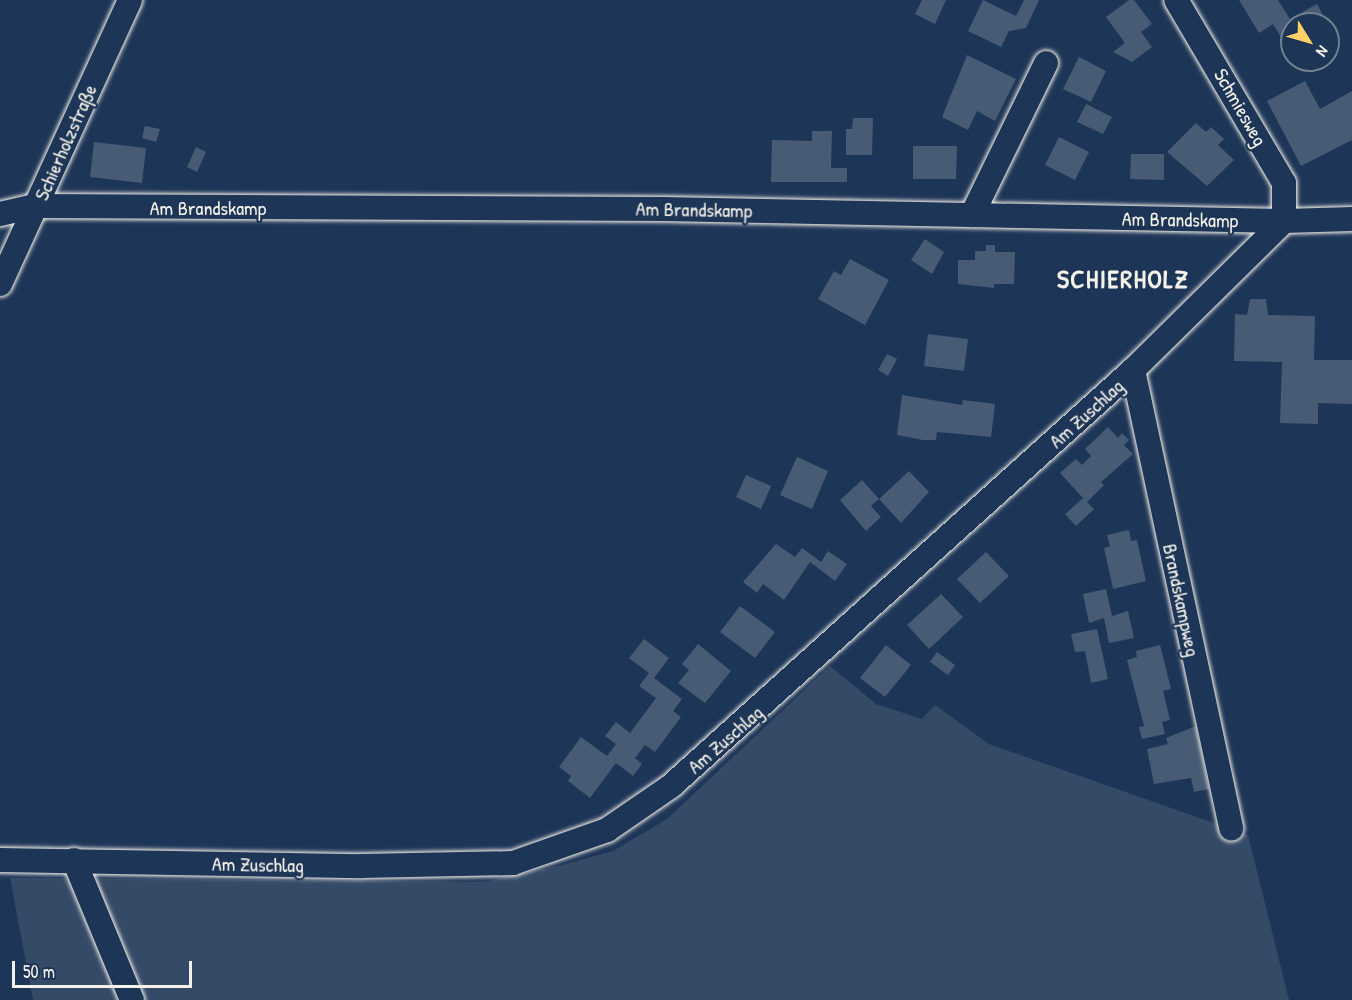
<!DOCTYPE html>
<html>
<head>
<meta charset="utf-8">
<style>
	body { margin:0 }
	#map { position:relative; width:1352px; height:1000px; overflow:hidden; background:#1d3557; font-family:"Patrick Hand",sans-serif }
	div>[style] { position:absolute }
	.green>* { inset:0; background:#354a67 }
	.building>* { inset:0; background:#485b74 }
	.roads { filter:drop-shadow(0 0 2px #f4f1e8) drop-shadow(0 0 2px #f4f1e8) }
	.minor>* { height:24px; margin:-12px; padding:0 12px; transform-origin:12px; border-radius:12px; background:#1d3557 }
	span { translate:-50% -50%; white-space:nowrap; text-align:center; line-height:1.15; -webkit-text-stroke:4.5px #1d3557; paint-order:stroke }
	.street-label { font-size:20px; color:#f4f1e8 }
	.district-label { font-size:26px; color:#f4f1e8; font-weight:700; letter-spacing:1.5px }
	.north { position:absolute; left:1280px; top:12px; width:60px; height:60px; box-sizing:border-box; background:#1d3557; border:2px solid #738091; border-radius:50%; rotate:127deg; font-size:16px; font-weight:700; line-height:24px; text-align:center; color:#f4f1e8 }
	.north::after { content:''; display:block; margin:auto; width:21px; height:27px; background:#ffd166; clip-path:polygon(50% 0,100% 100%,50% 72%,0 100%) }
	.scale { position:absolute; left:12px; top:961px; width:180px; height:27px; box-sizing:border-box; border:3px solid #f4f1e8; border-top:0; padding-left:8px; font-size:18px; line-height:21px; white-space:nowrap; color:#f4f1e8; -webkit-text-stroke:4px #1d3557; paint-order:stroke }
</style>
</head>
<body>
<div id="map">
	<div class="green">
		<div style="clip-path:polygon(830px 666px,876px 704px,922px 719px,935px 705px,989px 744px,1248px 835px,1289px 1000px,33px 1000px,10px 878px,484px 882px,562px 865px,613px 851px,667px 819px)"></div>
	</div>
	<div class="building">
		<div style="clip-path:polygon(922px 0,946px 0,935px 24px,915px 14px)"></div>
		<div style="clip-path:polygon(983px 0,1016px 16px,1024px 0,1039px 0,1026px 28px,1009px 31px,1001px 47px,968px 31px)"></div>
		<div style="clip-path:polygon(1129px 0,1134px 0,1152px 24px,1141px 32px,1152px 47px,1132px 62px,1113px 52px,1125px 43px,1106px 17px)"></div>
		<div style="clip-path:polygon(1239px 0,1278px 0,1290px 19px,1317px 4px,1328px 24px,1292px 24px,1292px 47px,1288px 49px,1273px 24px,1259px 33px)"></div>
		<div style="clip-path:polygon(967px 55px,1016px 79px,995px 121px,977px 111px,968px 130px,942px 117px)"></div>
		<div style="clip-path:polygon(1079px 57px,1106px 71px,1091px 102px,1063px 89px)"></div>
		<div style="clip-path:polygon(1305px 81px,1320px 109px,1352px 91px,1352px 140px,1301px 166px,1267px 101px)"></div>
		<div style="clip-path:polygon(1086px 104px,1112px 117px,1103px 134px,1077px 122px)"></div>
		<div style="clip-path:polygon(853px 118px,873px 118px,872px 155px,846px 155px,846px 129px,852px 129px)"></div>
		<div style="clip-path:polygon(1196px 123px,1206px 132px,1211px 127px,1224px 139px,1218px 145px,1234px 160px,1207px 186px,1167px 152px)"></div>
		<div style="clip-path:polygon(145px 126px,160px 129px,156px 142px,142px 138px)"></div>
		<div style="clip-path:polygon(812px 131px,832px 131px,831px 168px,847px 168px,847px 182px,771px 182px,772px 140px,812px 141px)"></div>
		<div style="clip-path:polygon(1059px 137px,1089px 152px,1075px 180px,1045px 165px)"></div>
		<div style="clip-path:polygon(94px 142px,146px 148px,142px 183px,90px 177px)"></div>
		<div style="clip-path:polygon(913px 146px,957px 146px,956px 179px,913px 179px)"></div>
		<div style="clip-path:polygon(196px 147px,206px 152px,197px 172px,187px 167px)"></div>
		<div style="clip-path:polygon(1131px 154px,1164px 154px,1164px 180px,1130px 179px)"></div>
		<div style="clip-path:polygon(925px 239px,944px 252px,932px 274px,911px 260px)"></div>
		<div style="clip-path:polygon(986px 245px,995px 245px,995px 252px,1015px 252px,1014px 284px,994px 284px,994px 288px,958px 284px,958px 260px,975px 260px,975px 251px,986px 251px)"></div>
		<div style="clip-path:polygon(850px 259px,889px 280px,865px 325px,818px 299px,834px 271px,841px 275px)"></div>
		<div style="clip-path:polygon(1250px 299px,1266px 299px,1268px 315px,1315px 316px,1314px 360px,1352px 360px,1352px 404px,1318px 403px,1318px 424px,1280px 423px,1282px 362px,1234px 361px,1235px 314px,1247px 315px)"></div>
		<div style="clip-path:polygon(928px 334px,968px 339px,964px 371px,924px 366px)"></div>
		<div style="clip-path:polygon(887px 354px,897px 359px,888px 376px,878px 370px)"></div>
		<div style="clip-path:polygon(902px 395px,962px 405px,963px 400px,995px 404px,991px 437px,937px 432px,936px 440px,923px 440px,897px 435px)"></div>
		<div style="clip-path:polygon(1108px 427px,1118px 438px,1122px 433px,1129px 440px,1124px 445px,1133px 454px,1101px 482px,1104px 485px,1087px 502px,1094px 509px,1076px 526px,1065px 514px,1083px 498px,1060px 473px,1076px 459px,1082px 465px,1091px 456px,1085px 449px)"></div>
		<div style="clip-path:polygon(797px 457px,828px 471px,812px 509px,780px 495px)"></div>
		<div style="clip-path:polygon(909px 471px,929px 492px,901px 523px,879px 499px)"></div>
		<div style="clip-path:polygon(746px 475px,771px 486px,761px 509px,736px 497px)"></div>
		<div style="clip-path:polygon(862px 480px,879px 499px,871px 506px,881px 517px,866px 531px,840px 500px)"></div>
		<div style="clip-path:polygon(1129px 530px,1131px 541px,1137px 540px,1146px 581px,1113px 589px,1104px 548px,1110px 546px,1107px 535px)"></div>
		<div style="clip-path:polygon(776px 544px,795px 557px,802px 548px,821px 562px,828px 551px,847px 564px,835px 581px,810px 562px,784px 600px,763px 584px,757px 593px,743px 582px)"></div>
		<div style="clip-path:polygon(986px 552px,1009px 576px,980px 603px,957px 579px)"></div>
		<div style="clip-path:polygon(1106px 589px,1112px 616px,1128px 611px,1134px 638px,1109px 643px,1104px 618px,1089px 623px,1083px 594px)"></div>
		<div style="clip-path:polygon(941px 594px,963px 617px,929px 649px,907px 625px)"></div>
		<div style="clip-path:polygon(740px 606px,775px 632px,755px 658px,720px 632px)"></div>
		<div style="clip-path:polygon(1097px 629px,1108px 679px,1091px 683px,1085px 651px,1075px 652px,1071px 634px)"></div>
		<div style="clip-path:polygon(644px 639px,669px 658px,654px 678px,682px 699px,673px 711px,681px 717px,655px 752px,645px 745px,635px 758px,642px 764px,633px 776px,616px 763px,590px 798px,568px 781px,571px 776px,559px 767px,581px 737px,607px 756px,616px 744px,605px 736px,616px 722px,630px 733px,656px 698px,639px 686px,649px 673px,629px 658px)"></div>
		<div style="clip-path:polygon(698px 644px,731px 671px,705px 703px,678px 683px,689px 670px,682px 664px)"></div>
		<div style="clip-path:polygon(886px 645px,911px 665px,885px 697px,860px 678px)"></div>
		<div style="clip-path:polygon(1160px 645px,1171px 689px,1163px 691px,1170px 720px,1162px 722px,1165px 734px,1142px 739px,1139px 727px,1144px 726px,1127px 660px,1137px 657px,1136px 651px)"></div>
		<div style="clip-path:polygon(937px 652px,955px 665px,948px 675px,930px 662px)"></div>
		<div style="clip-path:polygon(1196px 726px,1209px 789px,1194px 792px,1191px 778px,1154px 784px,1147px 749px,1168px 744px,1166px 738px)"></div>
	</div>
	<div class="roads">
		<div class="minor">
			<div style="left:0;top:214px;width:37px;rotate:-13deg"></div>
			<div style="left:36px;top:206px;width:627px;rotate:0.27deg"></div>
			<div style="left:663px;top:209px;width:621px;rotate:1.11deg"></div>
			<div style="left:1284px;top:221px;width:68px;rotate:-1.7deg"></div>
			<div style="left:972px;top:215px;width:169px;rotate:-64deg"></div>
			<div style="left:0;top:284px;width:312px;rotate:-65.4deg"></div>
			<div style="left:1133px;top:370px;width:469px;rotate:77.9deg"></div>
			<div style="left:0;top:860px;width:361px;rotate:1deg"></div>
			<div style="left:361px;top:866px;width:152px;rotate:-1.1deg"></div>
			<div style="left:513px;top:863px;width:100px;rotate:-19.3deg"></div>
			<div style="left:607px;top:830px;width:78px;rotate:-34.5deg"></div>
			<div style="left:671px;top:786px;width:622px;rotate:-42deg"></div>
			<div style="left:1133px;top:370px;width:212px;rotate:-44.6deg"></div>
			<div style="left:1284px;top:221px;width:38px;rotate:-90deg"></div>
			<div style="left:1284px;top:183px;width:212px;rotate:-120.5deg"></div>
			<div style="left:74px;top:860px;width:152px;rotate:67.5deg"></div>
		</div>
	</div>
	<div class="street-label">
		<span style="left:1241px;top:107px;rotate:60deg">Schmiesweg</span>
		<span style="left:65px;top:142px;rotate:-66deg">Schierholzstraße</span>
		<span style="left:208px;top:207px">Am Brandskamp</span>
		<span style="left:694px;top:209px;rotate:1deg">Am Brandskamp</span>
		<span style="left:1180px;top:219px;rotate:1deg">Am Brandskamp</span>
		<span style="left:1086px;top:413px;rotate:-42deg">Am Zuschlag</span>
		<span style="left:1182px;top:600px;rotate:78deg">Brandskampweg</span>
		<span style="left:725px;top:739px;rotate:-41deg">Am Zuschlag</span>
		<span style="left:258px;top:864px;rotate:1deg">Am Zuschlag</span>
	</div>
	<div class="district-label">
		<span style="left:1123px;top:279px">SCHIERHOLZ</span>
	</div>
	<div class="north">N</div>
	<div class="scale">50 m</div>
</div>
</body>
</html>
